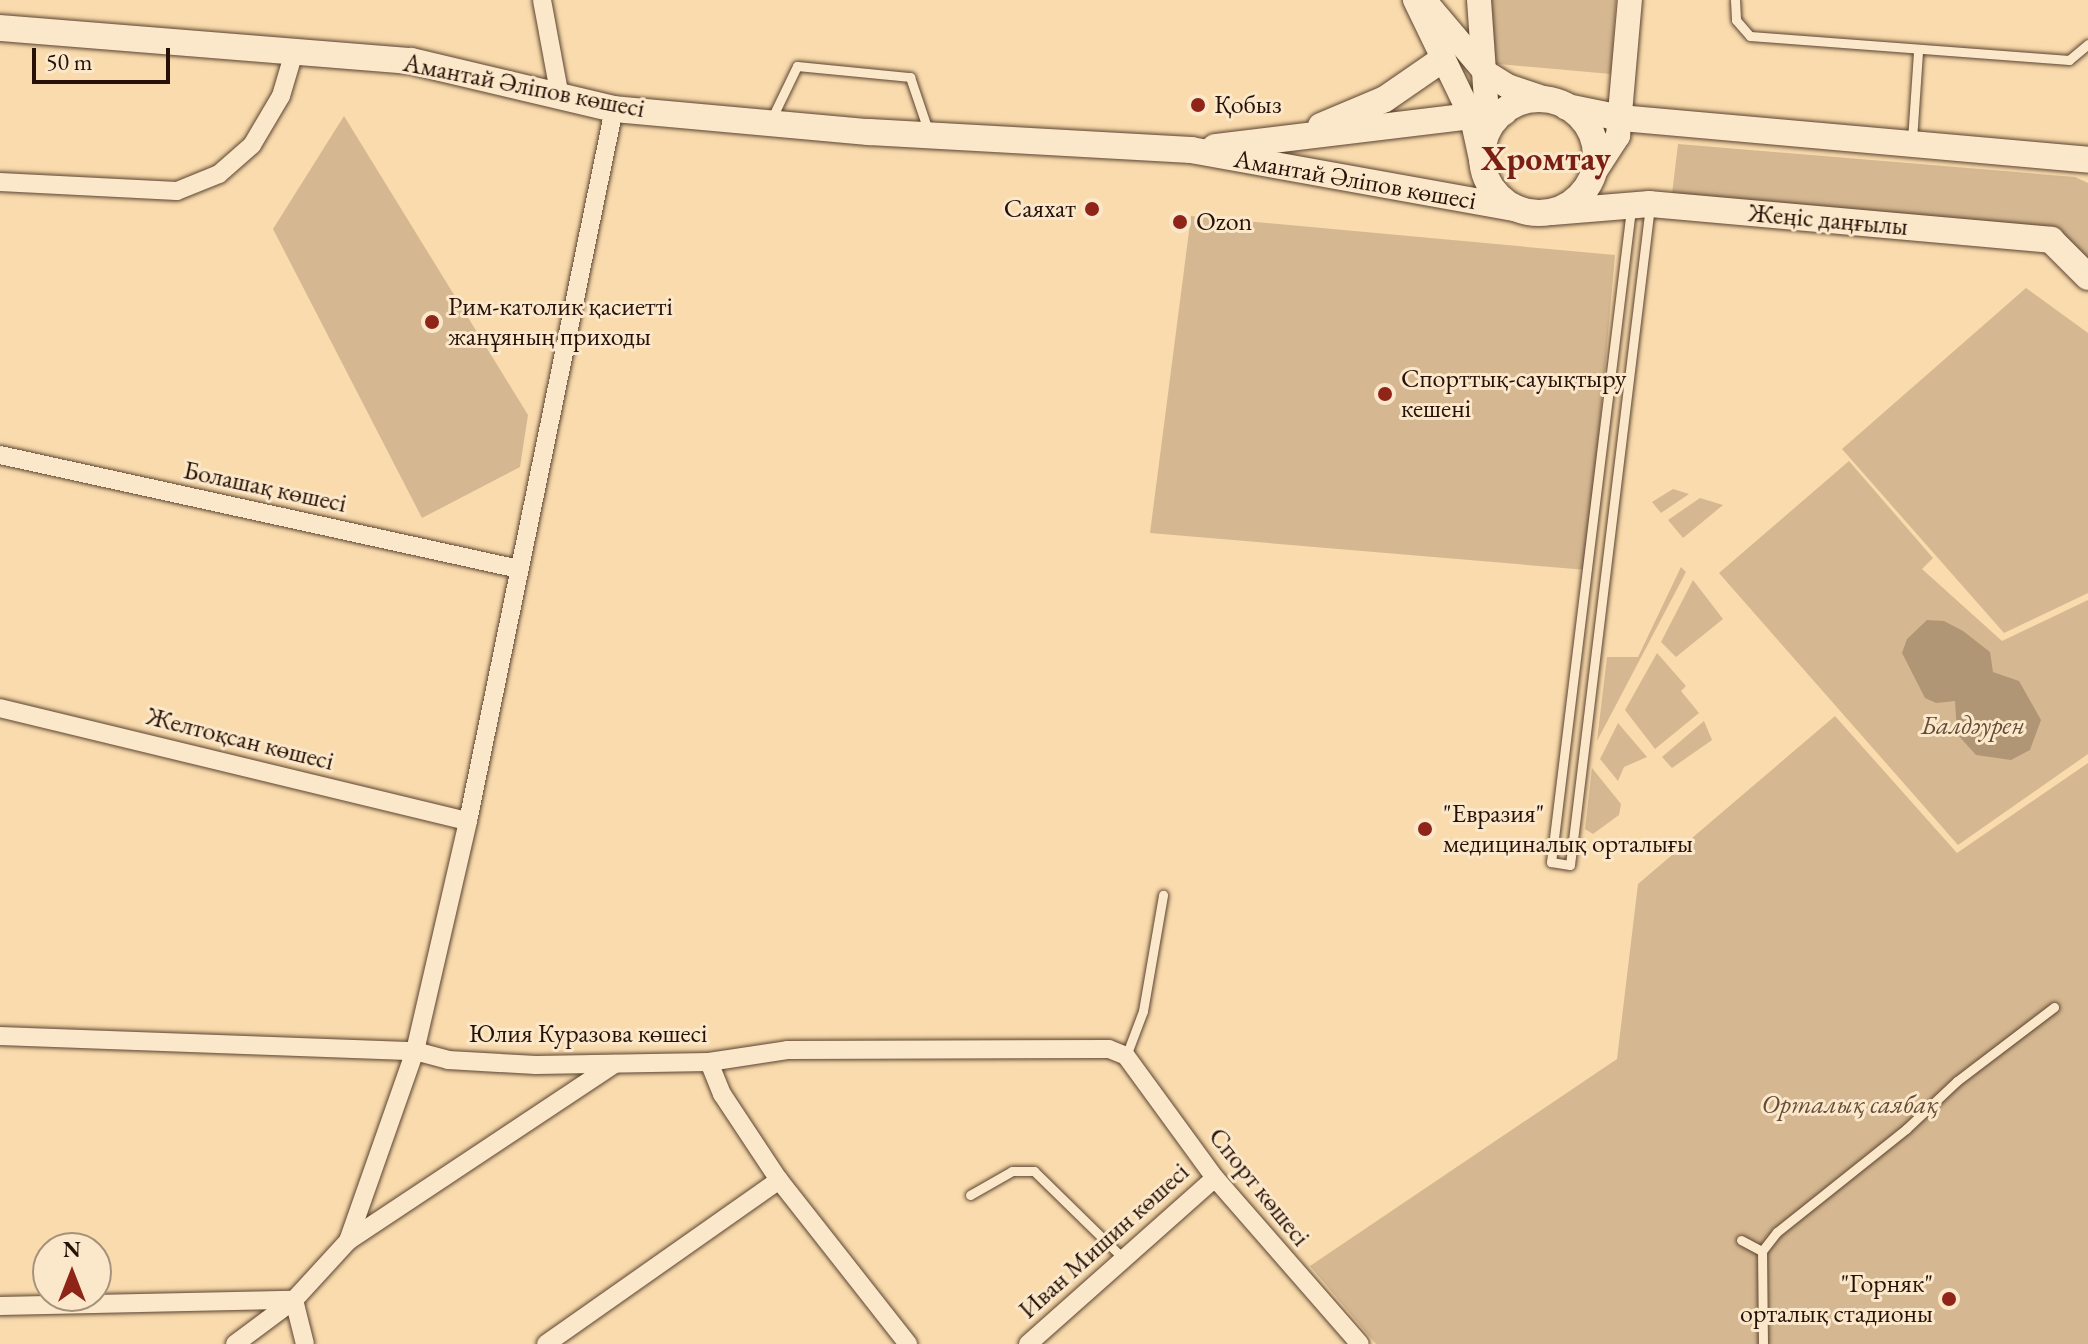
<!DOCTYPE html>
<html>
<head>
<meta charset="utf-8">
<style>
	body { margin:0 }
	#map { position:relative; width:2088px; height:1344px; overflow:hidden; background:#f9dbad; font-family:"EB Garamond",serif }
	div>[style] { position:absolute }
	.green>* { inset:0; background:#d5b891 }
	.water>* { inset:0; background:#b19675 }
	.roads { filter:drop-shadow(0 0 2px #5b4330) drop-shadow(0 0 2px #5b4330) }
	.service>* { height:9px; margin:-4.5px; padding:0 4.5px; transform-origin:4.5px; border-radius:4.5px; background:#fbe8ca }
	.minor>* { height:18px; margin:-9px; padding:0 9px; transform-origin:9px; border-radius:9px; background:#fbe8ca }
	.tertiary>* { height:24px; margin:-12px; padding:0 12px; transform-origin:12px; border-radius:12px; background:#fbe8ca }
	.secondary>* { height:26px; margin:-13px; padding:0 13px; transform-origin:13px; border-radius:13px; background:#fbe8ca }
	.secondary>.ring { margin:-13px; padding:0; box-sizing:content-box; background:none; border:26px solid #fbe8ca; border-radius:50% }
	.dots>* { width:22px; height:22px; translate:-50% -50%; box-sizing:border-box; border:4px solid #fbe8ca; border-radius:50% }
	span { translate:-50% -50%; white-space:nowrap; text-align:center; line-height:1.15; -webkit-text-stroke:6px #fbe8ca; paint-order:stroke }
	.street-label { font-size:26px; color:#261007 }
	.poi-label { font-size:26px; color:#261007 }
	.left { translate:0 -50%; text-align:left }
	.right { translate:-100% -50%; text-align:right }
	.park-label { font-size:26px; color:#634b37; font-style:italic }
	.district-label { font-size:34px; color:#7a1f14; font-weight:700 }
	.north { position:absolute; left:32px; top:1232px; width:80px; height:80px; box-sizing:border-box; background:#fbe8ca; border:2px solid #a6927c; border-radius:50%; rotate:0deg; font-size:22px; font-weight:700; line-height:32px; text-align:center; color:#261007 }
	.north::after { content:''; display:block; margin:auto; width:28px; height:36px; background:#8f2418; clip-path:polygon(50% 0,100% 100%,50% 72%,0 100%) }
	.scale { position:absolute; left:32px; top:48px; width:138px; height:36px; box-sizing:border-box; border:4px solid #261007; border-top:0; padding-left:10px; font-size:24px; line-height:28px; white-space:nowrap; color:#261007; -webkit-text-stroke:6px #fbe8ca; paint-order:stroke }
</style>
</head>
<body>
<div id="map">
	<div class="green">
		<div style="clip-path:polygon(1491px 0,1616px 0,1611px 74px,1487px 63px)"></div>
		<div style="clip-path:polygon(344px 116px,528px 415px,520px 467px,422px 518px,273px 229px)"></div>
		<div style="clip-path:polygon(1678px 144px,2075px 177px,2088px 183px,2088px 265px,2060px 233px,1672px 194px)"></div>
		<div style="clip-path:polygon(1191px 216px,1615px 255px,1587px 570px,1150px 533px)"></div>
		<div style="clip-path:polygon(2026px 288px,2088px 333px,2088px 593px,2004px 633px,1842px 449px)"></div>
		<div style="clip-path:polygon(1849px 461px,1933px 558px,1922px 569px,2002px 641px,2088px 600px,2088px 754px,1958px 845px,1719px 573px)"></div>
		<div style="clip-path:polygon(1673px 489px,1689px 494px,1661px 513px,1652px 502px)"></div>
		<div style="clip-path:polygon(1700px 498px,1723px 505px,1683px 538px,1668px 520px)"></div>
		<div style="clip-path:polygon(1681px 567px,1686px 572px,1597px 741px,1607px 657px,1638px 657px)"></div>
		<div style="clip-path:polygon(1693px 580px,1723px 619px,1676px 657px,1661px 642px)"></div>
		<div style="clip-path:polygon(1657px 653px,1686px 686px,1681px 691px,1699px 713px,1655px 749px,1625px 710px)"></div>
		<div style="clip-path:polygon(1835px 716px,1957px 853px,2088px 763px,2088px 1344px,1376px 1344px,1310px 1266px,1617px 1059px,1638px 884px)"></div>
		<div style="clip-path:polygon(1704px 721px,1712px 740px,1672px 768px,1662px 757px)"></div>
		<div style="clip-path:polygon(1618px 723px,1647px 757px,1624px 767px,1618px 781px,1600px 759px)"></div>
		<div style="clip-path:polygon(1592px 768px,1621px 804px,1619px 815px,1593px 834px,1585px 829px)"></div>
	</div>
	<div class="water">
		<div style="clip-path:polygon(1927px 620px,1944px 621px,1963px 631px,1990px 652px,1993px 672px,2019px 681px,2041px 720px,2030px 750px,2011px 760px,1976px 755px,1957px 734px,1955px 701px,1936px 703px,1925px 698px,1902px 653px,1907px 639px)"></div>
	</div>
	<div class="roads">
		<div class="service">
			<div style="left:1735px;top:0;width:20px;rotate:87deg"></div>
			<div style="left:1736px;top:20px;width:21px;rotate:49deg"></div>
			<div style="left:1750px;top:36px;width:320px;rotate:4.3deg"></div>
			<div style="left:2069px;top:60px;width:25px;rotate:-40deg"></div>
			<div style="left:771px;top:120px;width:60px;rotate:-64.3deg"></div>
			<div style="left:797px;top:66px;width:114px;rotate:5.6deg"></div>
			<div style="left:910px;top:77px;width:59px;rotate:71.3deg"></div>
			<div style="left:1912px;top:140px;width:88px;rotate:-86.1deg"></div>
			<div style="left:1631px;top:209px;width:658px;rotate:96.98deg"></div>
			<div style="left:1551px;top:862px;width:19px;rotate:9deg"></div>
			<div style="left:1570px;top:865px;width:664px;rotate:-83.08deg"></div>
			<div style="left:1126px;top:1056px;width:48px;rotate:-69.3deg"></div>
			<div style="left:1143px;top:1011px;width:118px;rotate:-80.2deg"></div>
			<div style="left:970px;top:1195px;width:48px;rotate:-29.7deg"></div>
			<div style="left:1012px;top:1171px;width:22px"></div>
			<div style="left:1034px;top:1171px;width:126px;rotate:44.4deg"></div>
			<div style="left:1741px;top:1240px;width:24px;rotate:28deg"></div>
			<div style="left:1763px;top:1344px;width:93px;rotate:-90.6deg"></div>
			<div style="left:1762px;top:1251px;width:24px;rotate:-52deg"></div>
			<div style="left:1777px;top:1232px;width:165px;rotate:-38.6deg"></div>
			<div style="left:1906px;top:1129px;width:70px;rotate:-43.3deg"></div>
			<div style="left:1957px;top:1081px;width:122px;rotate:-37.3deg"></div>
		</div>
		<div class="minor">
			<div style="left:542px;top:0;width:99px;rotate:79.5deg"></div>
			<div style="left:0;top:182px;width:177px;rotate:2.9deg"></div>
			<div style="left:177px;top:191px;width:45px;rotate:-22deg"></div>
			<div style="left:219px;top:174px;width:44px;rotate:-41.3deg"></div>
			<div style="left:252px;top:145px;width:57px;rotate:-59.4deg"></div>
			<div style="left:281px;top:96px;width:46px;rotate:-73.5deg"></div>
			<div style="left:0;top:455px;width:531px;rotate:12.39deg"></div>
			<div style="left:0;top:708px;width:481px;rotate:13.6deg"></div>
			<div style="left:0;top:1036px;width:415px;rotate:2.1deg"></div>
			<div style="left:415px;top:1051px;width:34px;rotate:15deg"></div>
			<div style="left:448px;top:1060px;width:88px;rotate:3.3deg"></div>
			<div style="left:536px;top:1065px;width:173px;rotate:-1deg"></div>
			<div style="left:709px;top:1062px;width:79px;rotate:-8.7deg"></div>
			<div style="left:787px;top:1050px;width:322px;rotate:-0.2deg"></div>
			<div style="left:1109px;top:1049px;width:18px;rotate:22deg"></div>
			<div style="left:1126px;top:1056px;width:151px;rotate:53.9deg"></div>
			<div style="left:1215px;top:1178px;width:220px;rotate:48.9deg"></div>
			<div style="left:709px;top:1062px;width:35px;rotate:68deg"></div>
			<div style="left:722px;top:1094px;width:103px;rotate:56.5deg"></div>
			<div style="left:779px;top:1180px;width:209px;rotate:51.8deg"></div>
			<div style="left:348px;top:1241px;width:320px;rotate:-33.6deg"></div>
			<div style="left:294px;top:1300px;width:45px;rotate:76deg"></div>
			<div style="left:0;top:1306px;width:293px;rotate:-1.2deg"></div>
			<div style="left:235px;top:1344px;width:74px;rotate:-36.7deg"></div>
			<div style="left:294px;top:1300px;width:80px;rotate:-47.5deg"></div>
			<div style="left:348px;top:1241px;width:201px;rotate:-70.6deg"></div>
			<div style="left:415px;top:1051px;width:236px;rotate:-77deg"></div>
			<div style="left:468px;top:821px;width:727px;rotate:-78.41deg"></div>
			<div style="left:546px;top:1344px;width:285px;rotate:-35.1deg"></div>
			<div style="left:1028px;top:1344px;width:250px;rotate:-41.6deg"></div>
		</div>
		<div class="tertiary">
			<div style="left:1415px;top:0;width:131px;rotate:64.2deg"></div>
			<div style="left:1472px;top:118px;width:47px;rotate:77.7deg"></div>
			<div style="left:1424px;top:0;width:94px;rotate:49.7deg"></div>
			<div style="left:1485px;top:72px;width:26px;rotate:32deg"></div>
			<div style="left:1507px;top:86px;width:47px;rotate:18.4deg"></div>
			<div style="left:1479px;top:0;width:115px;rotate:86deg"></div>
			<div style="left:1592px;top:176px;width:48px;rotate:-57deg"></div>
			<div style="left:1618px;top:136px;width:137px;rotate:-85deg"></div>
		</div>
		<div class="secondary">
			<div style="left:0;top:28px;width:412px;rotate:4.6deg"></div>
			<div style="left:411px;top:61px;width:209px;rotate:13.3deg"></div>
			<div style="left:614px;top:109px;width:256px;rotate:5.2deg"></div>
			<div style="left:869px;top:132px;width:323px;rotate:3.2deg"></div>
			<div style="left:1191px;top:150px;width:332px;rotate:10.2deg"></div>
			<div class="ring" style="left:1482px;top:99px;width:88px;height:88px"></div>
			<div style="left:1567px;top:107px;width:55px;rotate:11.5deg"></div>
			<div style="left:1621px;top:118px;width:469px;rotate:5.1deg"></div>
			<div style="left:1321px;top:126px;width:69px;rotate:-22.9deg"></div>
			<div style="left:1385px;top:99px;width:70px;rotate:-34.6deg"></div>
			<div style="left:1215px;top:147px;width:291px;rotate:-6.9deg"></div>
			<div style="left:1552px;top:212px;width:98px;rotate:-4.7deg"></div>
			<div style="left:1650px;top:204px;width:403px;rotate:5.1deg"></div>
			<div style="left:2051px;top:240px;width:52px;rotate:45deg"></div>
		</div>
	</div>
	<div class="dots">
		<div style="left:1198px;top:105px;background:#8f2418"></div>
		<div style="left:1092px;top:209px;background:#8f2418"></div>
		<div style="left:1180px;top:222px;background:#8f2418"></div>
		<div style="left:432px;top:322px;background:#8f2418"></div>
		<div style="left:1385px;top:394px;background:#8f2418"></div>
		<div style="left:1425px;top:829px;background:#8f2418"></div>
		<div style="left:1949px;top:1299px;background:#8f2418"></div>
	</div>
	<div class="street-label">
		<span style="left:524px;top:86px;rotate:11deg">Амантай Әліпов көшесі</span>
		<span style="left:1355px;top:180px;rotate:10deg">Амантай Әліпов көшесі</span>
		<span style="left:1828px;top:220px;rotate:5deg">Жеңіс даңғылы</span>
		<span style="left:265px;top:487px;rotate:12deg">Болашақ көшесі</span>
		<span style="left:240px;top:739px;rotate:14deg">Желтоқсан көшесі</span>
		<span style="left:588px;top:1034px">Юлия Куразова көшесі</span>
		<span style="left:1259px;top:1187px;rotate:51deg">Спорт көшесі</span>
		<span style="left:1104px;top:1241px;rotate:-42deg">Иван Мишин көшесі</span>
	</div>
	<div class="poi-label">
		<span class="left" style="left:1214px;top:105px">Қобыз</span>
		<span class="right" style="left:1076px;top:209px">Саяхат</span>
		<span class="left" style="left:1196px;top:222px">Ozon</span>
		<span class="left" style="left:448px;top:322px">Рим-католик қасиетті<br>жанұяның приходы</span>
		<span class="left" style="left:1401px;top:394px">Спорттық-сауықтыру<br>кешені</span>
		<span class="left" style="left:1443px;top:829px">"Евразия"<br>медициналық орталығы</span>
		<span class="right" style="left:1933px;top:1299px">"Горняк"<br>орталық стадионы</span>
	</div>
	<div class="park-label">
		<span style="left:1973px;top:726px">Балдәурен</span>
		<span style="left:1850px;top:1105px">Орталық саябақ</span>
	</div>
	<div class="district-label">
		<span style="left:1546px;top:159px">Хромтау</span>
	</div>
	<div class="north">N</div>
	<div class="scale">50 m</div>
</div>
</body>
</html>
